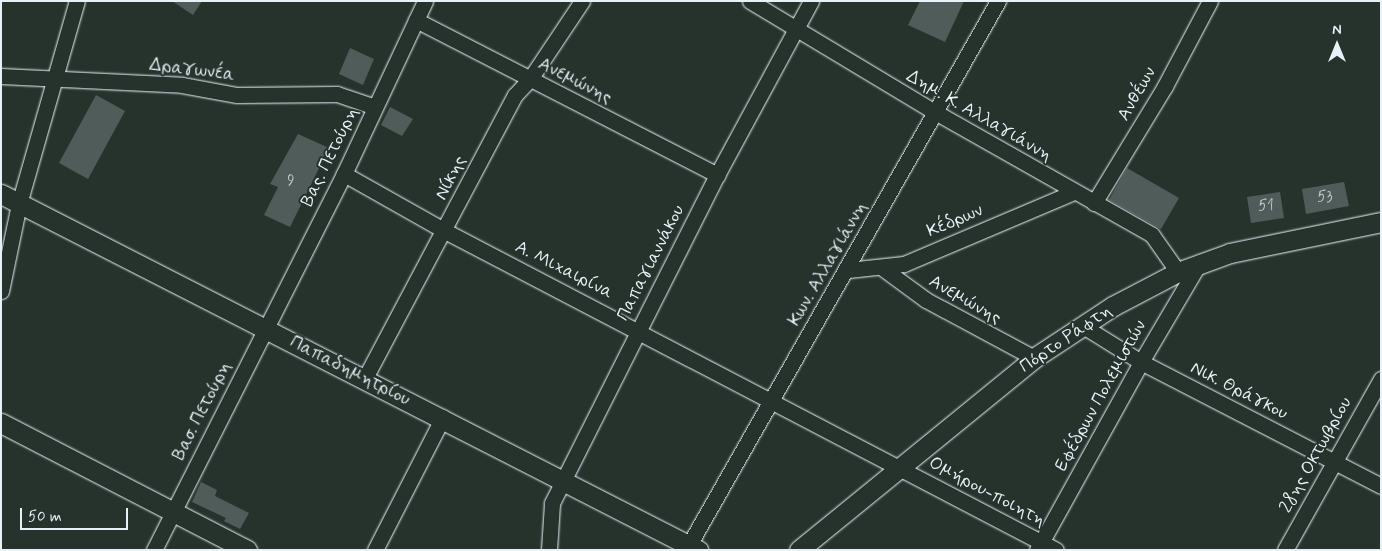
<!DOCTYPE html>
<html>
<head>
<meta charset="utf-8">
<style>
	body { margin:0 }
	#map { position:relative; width:1382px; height:551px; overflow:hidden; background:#26332d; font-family:Mynerve,sans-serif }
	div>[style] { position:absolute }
	.building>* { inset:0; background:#505c59 }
	.roads { filter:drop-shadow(0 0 1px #e8f1f8) drop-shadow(0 0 1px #e8f1f8) }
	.minor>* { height:15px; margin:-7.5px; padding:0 7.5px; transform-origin:7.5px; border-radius:7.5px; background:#26332d }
	.major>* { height:19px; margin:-9.5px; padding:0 9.5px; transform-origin:9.5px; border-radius:9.5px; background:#26332d }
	span { translate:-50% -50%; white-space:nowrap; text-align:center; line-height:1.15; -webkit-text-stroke:4px #26332d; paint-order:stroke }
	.number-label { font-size:15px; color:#c2ccd0 }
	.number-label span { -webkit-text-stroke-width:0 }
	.street-label { font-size:18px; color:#e8f1f8 }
	.frame { position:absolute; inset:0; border:2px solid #e8f1f8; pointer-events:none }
	.north { position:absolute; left:1312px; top:20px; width:50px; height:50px; -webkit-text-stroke:4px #26332d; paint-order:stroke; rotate:0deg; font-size:14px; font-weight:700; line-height:20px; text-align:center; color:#e8f1f8 }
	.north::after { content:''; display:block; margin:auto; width:18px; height:22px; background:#e8f1f8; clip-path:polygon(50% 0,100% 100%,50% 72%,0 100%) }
	.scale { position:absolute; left:20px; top:508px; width:108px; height:22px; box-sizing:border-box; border:2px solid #e8f1f8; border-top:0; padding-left:6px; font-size:15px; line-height:18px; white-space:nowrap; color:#e8f1f8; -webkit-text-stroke:4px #26332d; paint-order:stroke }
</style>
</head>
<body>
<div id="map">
	<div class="building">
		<div style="clip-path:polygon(172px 1px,202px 1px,193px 15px)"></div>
		<div style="clip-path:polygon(920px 1px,964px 1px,945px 42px,908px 25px)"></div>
		<div style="clip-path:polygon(350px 48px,374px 59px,363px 85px,339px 74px)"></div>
		<div style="clip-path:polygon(96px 95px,125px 111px,88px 179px,59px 163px)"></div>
		<div style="clip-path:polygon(390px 107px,413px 119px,402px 136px,381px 125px)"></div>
		<div style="clip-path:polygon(298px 134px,329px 148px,290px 227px,264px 215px,278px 187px,270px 184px)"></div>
		<div style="clip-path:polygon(1127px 168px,1179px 198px,1161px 229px,1109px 200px)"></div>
		<div style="clip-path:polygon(1344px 182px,1349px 206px,1306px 214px,1302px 189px)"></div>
		<div style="clip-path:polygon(1280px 192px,1284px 218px,1251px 223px,1247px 197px)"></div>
		<div style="clip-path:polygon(201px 482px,217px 490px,215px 496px,249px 513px,240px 529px,224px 521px,226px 518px,192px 502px)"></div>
	</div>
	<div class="roads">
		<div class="minor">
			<div style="left:750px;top:1px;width:216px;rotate:31deg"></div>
			<div style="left:935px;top:112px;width:249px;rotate:29.5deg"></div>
			<div style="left:1152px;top:235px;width:45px;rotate:54.9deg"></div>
			<div style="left:416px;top:20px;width:339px;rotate:27.2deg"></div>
			<div style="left:1px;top:76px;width:181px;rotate:2.8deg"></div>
			<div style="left:182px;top:85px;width:56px;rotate:10.3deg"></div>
			<div style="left:237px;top:95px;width:100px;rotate:-0.6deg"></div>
			<div style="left:337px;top:94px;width:40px;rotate:18.9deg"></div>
			<div style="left:344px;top:174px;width:116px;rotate:29.4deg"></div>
			<div style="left:445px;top:231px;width:689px;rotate:27.57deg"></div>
			<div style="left:1094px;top:203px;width:137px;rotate:-58.7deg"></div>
			<div style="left:1165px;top:86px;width:96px;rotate:-62.1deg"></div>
			<div style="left:881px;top:267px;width:56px;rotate:36.3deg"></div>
			<div style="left:926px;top:300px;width:123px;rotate:28.2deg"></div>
			<div style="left:848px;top:270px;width:56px;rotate:-6.1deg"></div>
			<div style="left:904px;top:264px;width:185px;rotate:-23deg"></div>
			<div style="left:1px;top:291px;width:89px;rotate:-78.3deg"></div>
			<div style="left:19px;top:204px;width:211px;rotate:-74.1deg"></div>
			<div style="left:1083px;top:326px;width:68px;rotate:31.8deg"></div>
			<div style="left:1141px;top:362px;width:270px;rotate:27.3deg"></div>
			<div style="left:365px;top:378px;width:320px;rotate:-62.1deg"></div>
			<div style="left:515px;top:95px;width:22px;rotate:-47deg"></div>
			<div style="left:530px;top:79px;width:94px;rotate:-56.3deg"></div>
			<div style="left:689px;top:545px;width:626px;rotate:-60.4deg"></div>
			<div style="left:154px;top:550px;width:421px;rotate:-63.2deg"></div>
			<div style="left:344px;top:174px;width:191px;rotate:-64.9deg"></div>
			<div style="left:375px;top:550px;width:149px;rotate:-62.9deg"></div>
			<div style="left:549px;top:550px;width:47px;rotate:-86.3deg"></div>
			<div style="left:552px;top:503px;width:367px;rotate:-63.3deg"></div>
			<div style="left:717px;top:175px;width:198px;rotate:-61.6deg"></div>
			<div style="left:1037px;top:550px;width:215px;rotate:-61deg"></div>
			<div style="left:1141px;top:362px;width:116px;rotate:-59.5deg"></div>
			<div style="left:1285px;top:550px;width:196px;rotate:-60.7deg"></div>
		</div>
		<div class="major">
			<div style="left:1px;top:194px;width:783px;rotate:27.06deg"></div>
			<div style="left:1px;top:423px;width:277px;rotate:27.3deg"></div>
			<div style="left:799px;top:550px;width:303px;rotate:-39.2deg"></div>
			<div style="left:1034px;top:358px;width:95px;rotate:-33.4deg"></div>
			<div style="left:1113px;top:306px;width:73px;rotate:-27.6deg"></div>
			<div style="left:1178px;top:272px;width:55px;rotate:-20.1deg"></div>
			<div style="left:1230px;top:253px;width:154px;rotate:-11.6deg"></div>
		</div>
	</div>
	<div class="number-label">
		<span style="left:291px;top:182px">9</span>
		<span style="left:1325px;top:198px">53</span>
		<span style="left:1266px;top:207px">51</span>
	</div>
	<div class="street-label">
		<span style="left:192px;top:70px;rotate:7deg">Δραγωνέα</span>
		<span style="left:575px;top:81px;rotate:27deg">Ανεμώνης</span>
		<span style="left:1137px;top:94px;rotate:-60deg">Ανθέων</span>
		<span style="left:979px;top:116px;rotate:30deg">Δημ. Κ. Αλλαγιάννη</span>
		<span style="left:330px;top:157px;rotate:-64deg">Βας. Πετούρη</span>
		<span style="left:451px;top:178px;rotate:-63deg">Νίκης</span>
		<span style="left:955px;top:221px;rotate:-23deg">Κέδρων</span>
		<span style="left:651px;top:263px;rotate:-63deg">Παπαγιαννάκου</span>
		<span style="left:828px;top:264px;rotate:-60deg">Κων. Αλλαγιάννη</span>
		<span style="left:564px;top:270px;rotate:27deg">Α. Μιχαιρίνα</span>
		<span style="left:965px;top:300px;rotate:30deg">Ανεμώνης</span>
		<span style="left:1066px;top:339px;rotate:-34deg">Πόρτο Ράφτη</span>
		<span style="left:350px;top:371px;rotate:27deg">Παπαδημητρίου</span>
		<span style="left:1239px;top:391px;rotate:27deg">Νικ. Θράγκου</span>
		<span style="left:1101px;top:396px;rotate:-61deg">Εφέδρων Πολεμιστών</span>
		<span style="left:202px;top:411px;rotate:-63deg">Βασ. Πετούρη</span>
		<span style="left:1316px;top:455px;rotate:-61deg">28ης Οκτωβρίου</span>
		<span style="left:987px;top:492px;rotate:28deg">Ομήρου-ποιητη</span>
	</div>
	<div class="frame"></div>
	<div class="north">N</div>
	<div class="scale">50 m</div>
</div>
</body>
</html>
